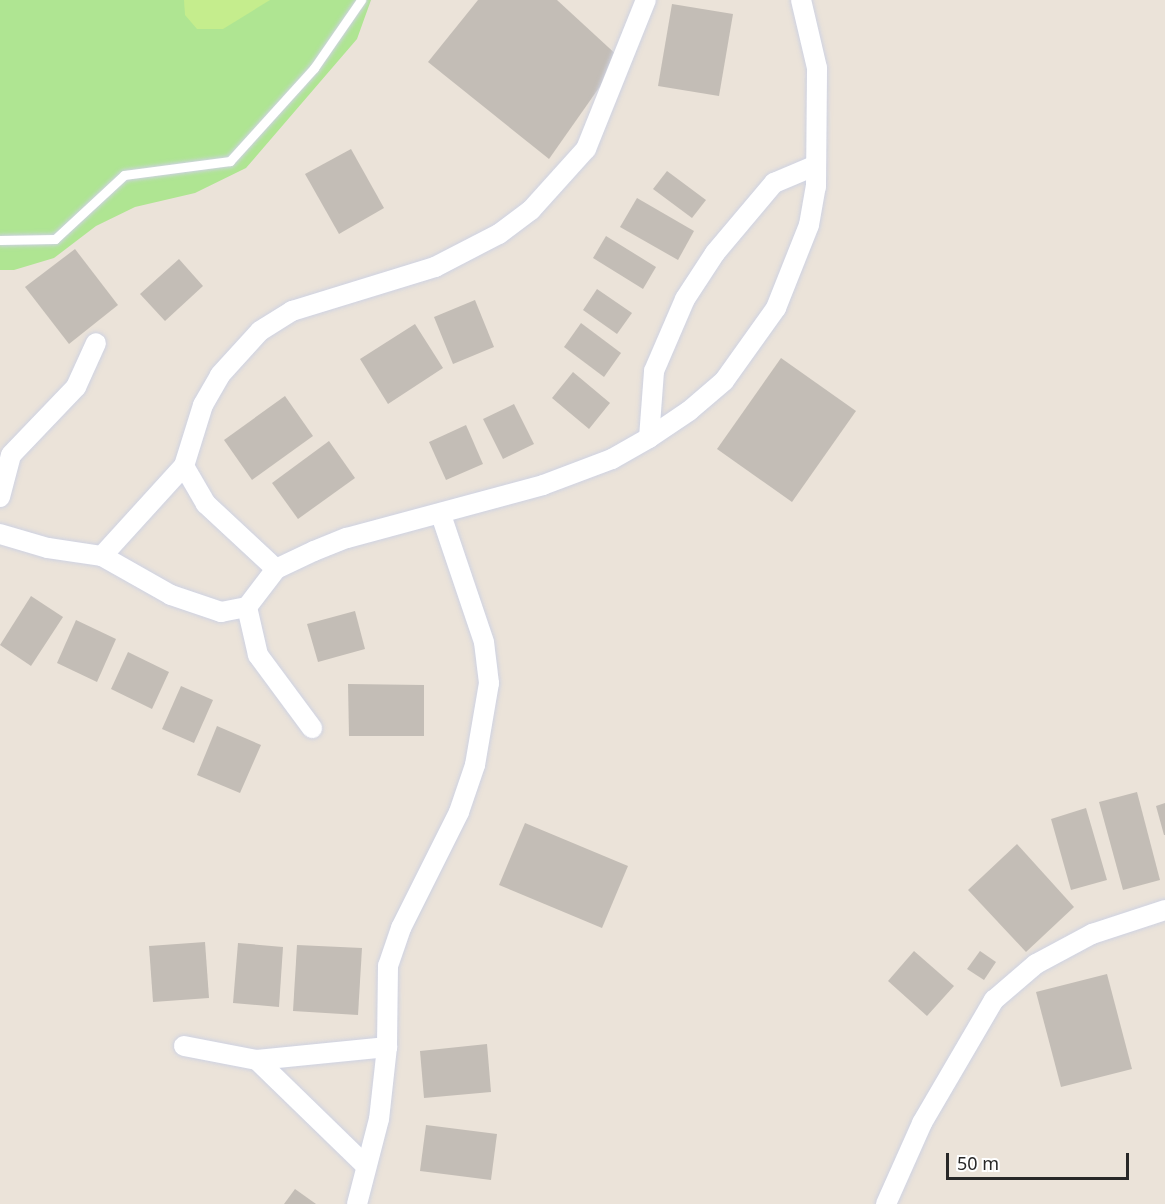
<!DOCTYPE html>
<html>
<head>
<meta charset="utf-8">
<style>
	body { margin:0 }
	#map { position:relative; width:1165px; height:1204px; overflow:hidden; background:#ebe3d9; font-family:"Noto Sans",sans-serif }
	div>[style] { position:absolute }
	.green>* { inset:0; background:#afe592 }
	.pitch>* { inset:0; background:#c5ed8d }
	.building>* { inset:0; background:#c3bdb6 }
	.roads { filter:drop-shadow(0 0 2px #ced2e2) drop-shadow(0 0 2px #ced2e2) }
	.lane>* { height:9px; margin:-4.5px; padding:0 4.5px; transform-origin:4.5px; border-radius:4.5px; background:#fff }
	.street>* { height:20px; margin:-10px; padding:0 10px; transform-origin:10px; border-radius:10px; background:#fff }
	span { translate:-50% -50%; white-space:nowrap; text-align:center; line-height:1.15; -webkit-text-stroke:6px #fff; paint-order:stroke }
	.scale { position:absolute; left:946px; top:1153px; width:183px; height:27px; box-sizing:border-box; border:3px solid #282828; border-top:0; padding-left:8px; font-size:18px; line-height:21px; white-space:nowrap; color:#282828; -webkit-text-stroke:4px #fff; paint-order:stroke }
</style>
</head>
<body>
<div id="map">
	<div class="green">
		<div style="clip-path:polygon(0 0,371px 0,357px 39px,246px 168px,195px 193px,135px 207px,96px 226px,54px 258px,14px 270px,0 270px)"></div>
	</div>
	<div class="pitch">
		<div style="clip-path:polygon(184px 0,270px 0,223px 29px,197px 29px,185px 15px)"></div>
	</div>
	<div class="building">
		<div style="clip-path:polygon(478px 0,557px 0,620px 58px,549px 159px,428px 62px)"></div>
		<div style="clip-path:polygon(672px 4px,733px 14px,719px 96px,658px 86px)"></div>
		<div style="clip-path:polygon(351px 149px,384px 208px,339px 234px,305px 174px)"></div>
		<div style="clip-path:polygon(667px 171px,706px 200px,692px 218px,653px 189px)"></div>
		<div style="clip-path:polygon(637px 198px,694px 231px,678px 260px,620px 227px)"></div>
		<div style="clip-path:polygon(606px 236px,656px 267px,643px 289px,593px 258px)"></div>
		<div style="clip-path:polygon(75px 249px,118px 305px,69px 344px,25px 287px)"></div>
		<div style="clip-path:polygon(179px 259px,203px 286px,165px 321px,140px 294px)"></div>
		<div style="clip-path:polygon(597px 289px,632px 313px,617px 334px,583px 310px)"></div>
		<div style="clip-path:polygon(475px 300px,494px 347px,453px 364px,434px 317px)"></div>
		<div style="clip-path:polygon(581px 323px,621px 353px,604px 377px,564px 347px)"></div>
		<div style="clip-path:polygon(415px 324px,443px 368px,388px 404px,360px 359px)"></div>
		<div style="clip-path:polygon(781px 358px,856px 411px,792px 502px,717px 449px)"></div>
		<div style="clip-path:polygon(573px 372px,610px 403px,589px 429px,552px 398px)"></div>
		<div style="clip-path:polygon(285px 396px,313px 436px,252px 480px,224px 440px)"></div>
		<div style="clip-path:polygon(514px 404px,534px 444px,503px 459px,483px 419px)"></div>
		<div style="clip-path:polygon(466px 425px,483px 464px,446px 480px,429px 442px)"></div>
		<div style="clip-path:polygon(329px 441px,355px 478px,298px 519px,272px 483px)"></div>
		<div style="clip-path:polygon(31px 596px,63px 617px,31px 666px,0 645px)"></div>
		<div style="clip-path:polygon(355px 611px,365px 649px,318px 662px,307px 624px)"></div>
		<div style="clip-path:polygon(76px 620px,116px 639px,97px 682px,57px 663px)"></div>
		<div style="clip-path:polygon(128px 652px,169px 672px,152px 709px,111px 689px)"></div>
		<div style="clip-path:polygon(348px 684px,424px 685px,424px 736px,349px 736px)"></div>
		<div style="clip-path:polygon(181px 686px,213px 700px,194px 743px,162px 729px)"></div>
		<div style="clip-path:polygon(217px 726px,261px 745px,240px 793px,197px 775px)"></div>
		<div style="clip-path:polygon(1137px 792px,1160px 880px,1123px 890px,1099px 802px)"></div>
		<div style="clip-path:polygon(1165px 803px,1165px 835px,1164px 835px,1156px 806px)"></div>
		<div style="clip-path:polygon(1086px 808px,1107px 880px,1071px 890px,1051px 819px)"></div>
		<div style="clip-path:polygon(525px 823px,628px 866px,602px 928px,499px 885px)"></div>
		<div style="clip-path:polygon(1017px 844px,1074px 907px,1026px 952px,968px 890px)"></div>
		<div style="clip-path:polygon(205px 942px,209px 998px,153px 1002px,149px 946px)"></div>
		<div style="clip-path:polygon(238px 943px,283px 947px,279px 1007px,233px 1003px)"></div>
		<div style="clip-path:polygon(297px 945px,362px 948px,358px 1015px,293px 1011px)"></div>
		<div style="clip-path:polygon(914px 951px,954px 986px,927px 1016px,888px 981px)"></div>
		<div style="clip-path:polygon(980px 951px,996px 962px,984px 980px,967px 969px)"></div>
		<div style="clip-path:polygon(1107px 974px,1132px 1069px,1061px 1087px,1036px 992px)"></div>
		<div style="clip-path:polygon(487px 1044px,491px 1092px,424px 1098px,420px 1051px)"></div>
		<div style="clip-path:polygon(426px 1125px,497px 1134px,491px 1180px,420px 1171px)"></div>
		<div style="clip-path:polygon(295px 1189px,316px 1204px,284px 1204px)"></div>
	</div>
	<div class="roads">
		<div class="lane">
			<div style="left:0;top:240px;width:55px;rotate:-1deg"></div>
			<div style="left:55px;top:239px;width:94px;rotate:-42.8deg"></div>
			<div style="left:124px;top:175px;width:107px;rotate:-7.5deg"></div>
			<div style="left:230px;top:161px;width:125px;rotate:-47.9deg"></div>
			<div style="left:314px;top:68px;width:83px;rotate:-55.3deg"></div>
		</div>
		<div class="street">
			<div style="left:649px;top:438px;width:67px;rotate:-85.7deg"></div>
			<div style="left:654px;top:371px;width:78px;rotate:-66.7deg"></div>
			<div style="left:685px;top:299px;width:55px;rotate:-56.9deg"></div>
			<div style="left:715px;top:253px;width:92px;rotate:-49.9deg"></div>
			<div style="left:774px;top:183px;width:43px;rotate:-23deg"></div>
			<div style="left:0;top:497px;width:43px;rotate:-75.3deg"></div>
			<div style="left:11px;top:455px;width:94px;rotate:-46.3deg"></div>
			<div style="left:76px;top:387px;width:48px;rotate:-65.6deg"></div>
			<div style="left:0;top:534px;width:50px;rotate:16.3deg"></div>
			<div style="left:48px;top:548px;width:55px;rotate:8.4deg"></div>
			<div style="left:102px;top:556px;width:79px;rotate:29.5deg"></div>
			<div style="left:171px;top:595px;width:53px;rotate:18.8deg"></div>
			<div style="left:221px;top:612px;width:26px;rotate:-11deg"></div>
			<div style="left:247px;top:607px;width:48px;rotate:-52.7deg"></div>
			<div style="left:276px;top:569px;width:42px;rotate:-25.3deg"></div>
			<div style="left:314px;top:551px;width:35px;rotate:-22deg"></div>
			<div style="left:347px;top:538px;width:203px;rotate:-15.1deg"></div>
			<div style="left:543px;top:485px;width:74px;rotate:-20.6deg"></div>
			<div style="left:612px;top:459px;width:43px;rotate:-29.6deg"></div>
			<div style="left:649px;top:438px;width:48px;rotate:-34deg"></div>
			<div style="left:689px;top:411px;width:46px;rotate:-40.6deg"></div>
			<div style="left:724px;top:381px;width:90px;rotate:-54.5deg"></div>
			<div style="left:776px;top:308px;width:89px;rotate:-68.3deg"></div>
			<div style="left:809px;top:225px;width:39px;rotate:-80deg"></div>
			<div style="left:816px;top:187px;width:119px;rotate:-89.5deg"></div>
			<div style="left:817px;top:68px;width:70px;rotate:-103.2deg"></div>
			<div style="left:102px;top:556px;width:122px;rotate:-47.7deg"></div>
			<div style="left:276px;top:569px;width:96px;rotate:-137.1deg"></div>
			<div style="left:206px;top:504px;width:44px;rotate:-120.1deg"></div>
			<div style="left:184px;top:466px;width:64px;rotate:-72.7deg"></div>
			<div style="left:203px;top:405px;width:34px;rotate:-60deg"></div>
			<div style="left:220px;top:375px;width:59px;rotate:-47.7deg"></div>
			<div style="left:260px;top:331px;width:38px;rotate:-32deg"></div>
			<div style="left:292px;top:311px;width:150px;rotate:-17.1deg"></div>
			<div style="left:435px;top:267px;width:72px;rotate:-27.3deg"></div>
			<div style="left:499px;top:234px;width:40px;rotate:-37deg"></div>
			<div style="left:531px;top:210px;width:82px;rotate:-48deg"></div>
			<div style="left:586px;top:149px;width:161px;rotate:-68.1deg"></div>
			<div style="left:247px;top:607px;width:49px;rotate:77.1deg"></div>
			<div style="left:258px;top:655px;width:91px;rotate:53.5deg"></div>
			<div style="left:184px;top:1046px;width:74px;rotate:10.9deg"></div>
			<div style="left:257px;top:1060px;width:131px;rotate:-5.7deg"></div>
			<div style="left:387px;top:1047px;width:72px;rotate:96.3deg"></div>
			<div style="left:379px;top:1119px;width:88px;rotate:104.5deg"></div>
			<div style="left:387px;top:1047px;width:81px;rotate:-89.3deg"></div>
			<div style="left:388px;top:966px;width:40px;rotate:-71.1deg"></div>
			<div style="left:401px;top:928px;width:130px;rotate:-63.4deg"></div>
			<div style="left:459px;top:812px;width:50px;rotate:-71.2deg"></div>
			<div style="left:475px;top:765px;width:83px;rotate:-80.3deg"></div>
			<div style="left:489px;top:683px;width:41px;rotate:-97deg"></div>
			<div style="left:484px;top:642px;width:134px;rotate:-108.7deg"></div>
			<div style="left:257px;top:1060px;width:152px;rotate:44.2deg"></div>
			<div style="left:886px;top:1204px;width:89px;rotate:-66deg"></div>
			<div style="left:922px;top:1123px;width:143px;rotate:-59.7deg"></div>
			<div style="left:994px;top:1000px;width:55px;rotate:-40.6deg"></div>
			<div style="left:1036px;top:964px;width:64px;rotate:-28.2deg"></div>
			<div style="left:1092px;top:934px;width:77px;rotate:-18.2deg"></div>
		</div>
	</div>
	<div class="scale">50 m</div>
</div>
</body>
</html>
